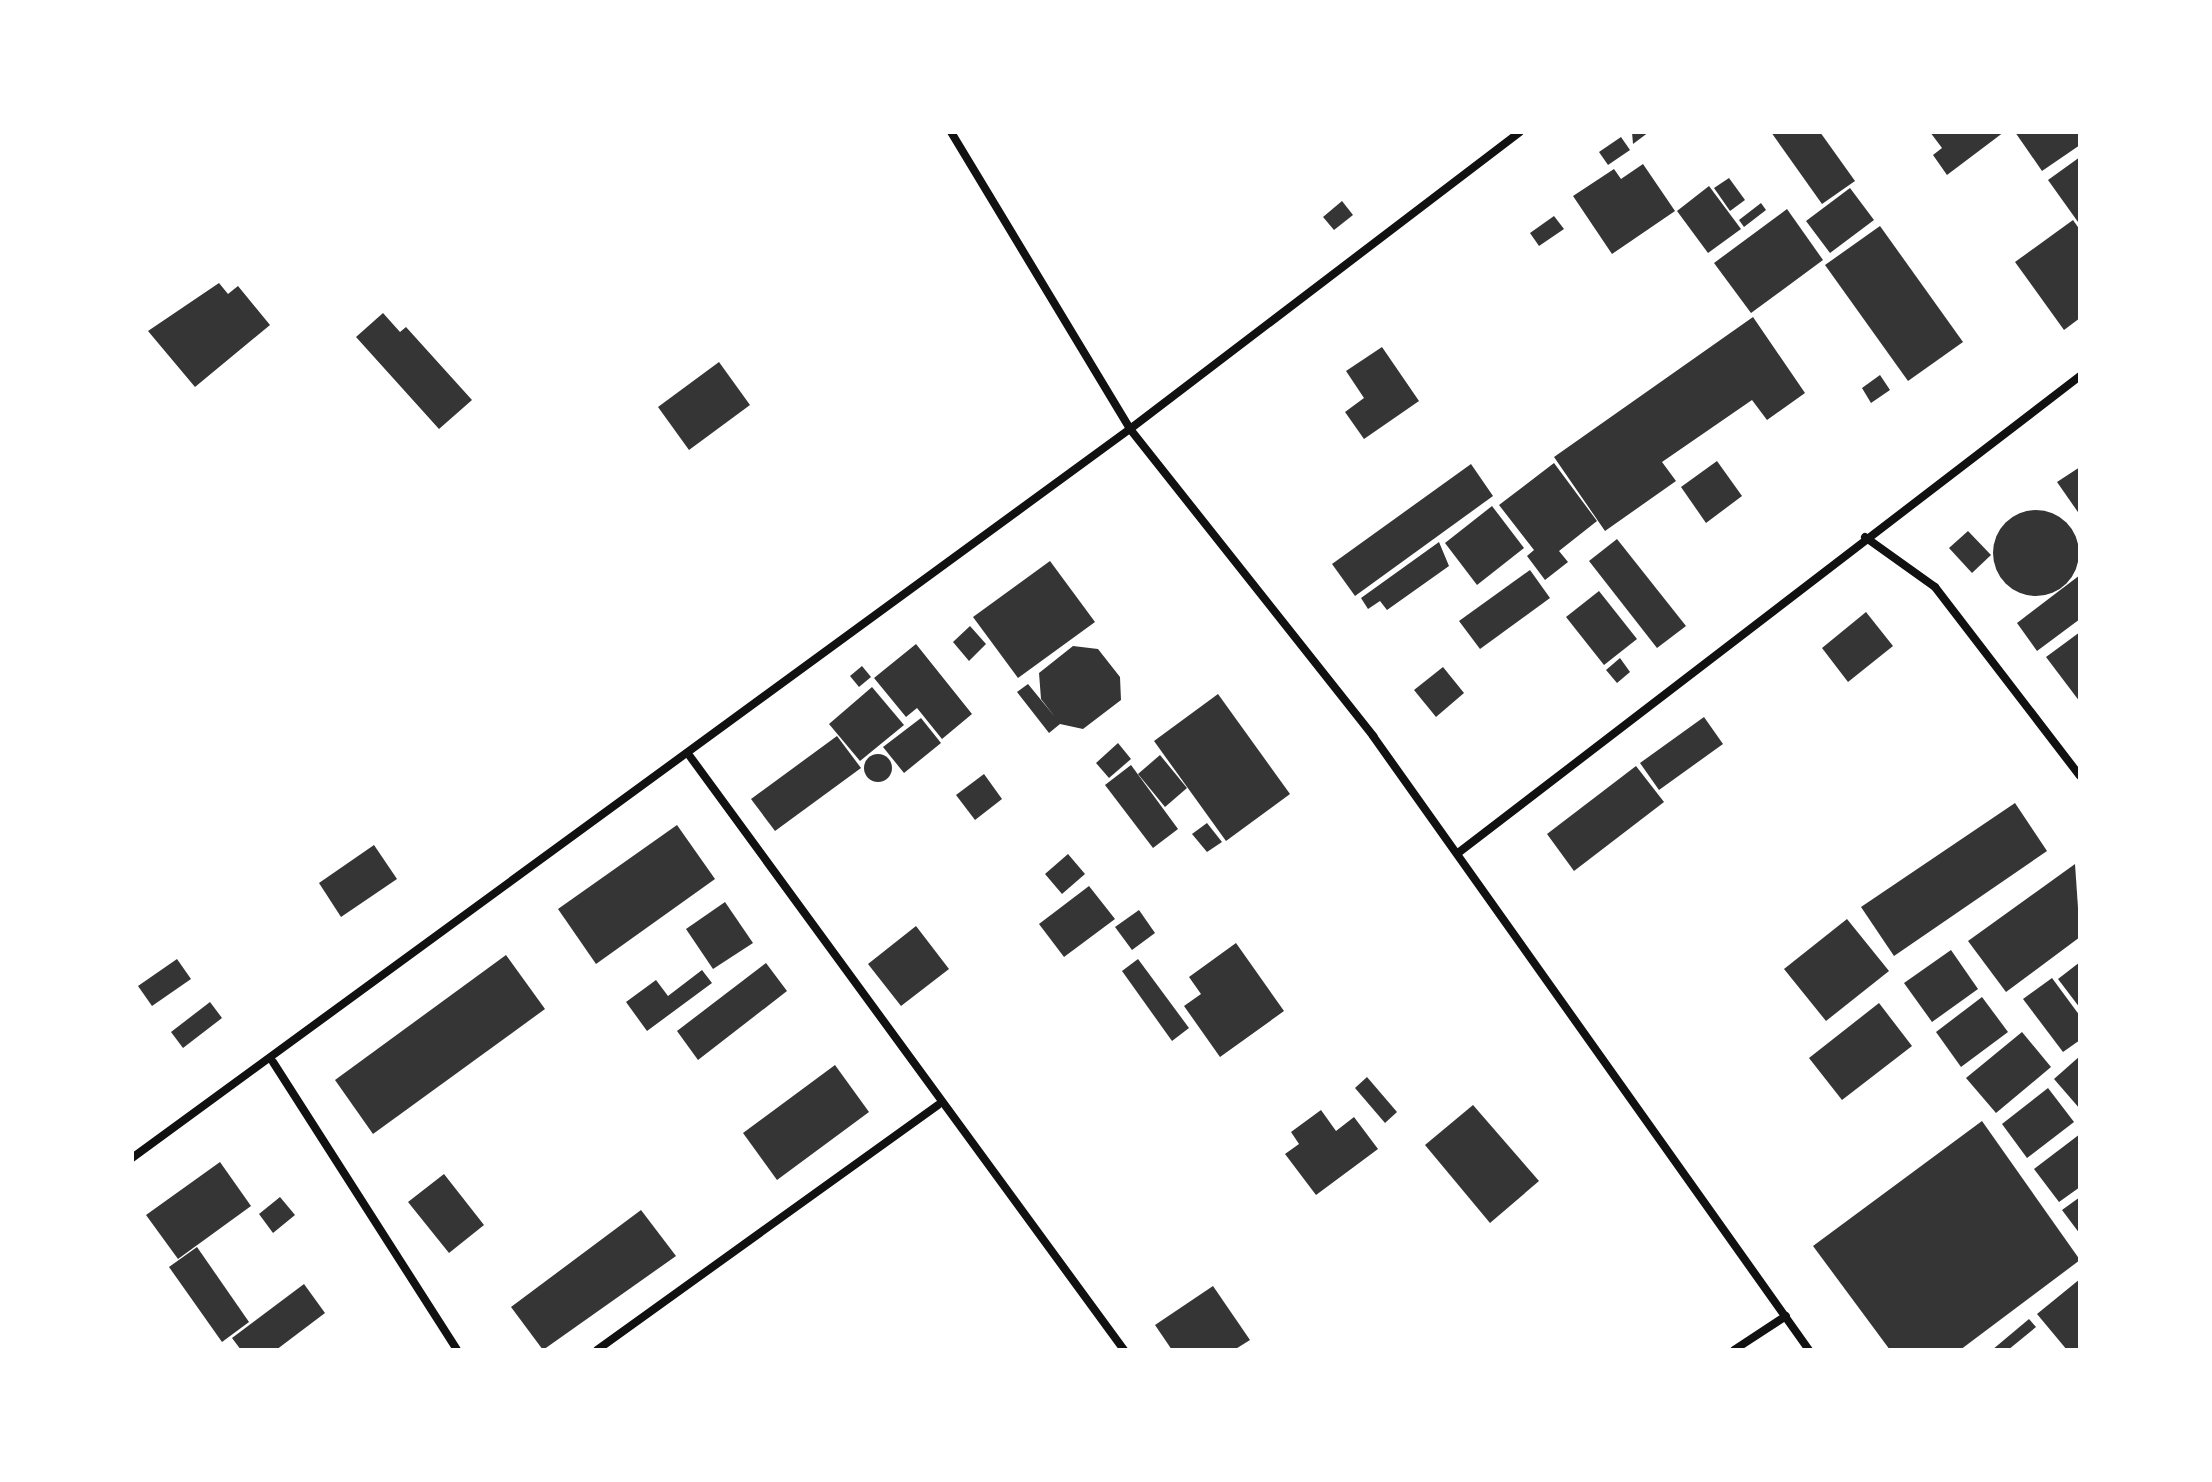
<!DOCTYPE html>
<html>
<head>
<meta charset="utf-8">
<style>
	body { margin:0 }
	#map { position:relative; width:2212px; height:1482px; overflow:hidden; background:#fff; font-family:"Asap Condensed",sans-serif }
	div>[style] { position:absolute }
	.building>* { inset:0; background:#353535 }
	.round { border-radius:50% }
	.minor>* { height:8px; margin:-4px; padding:0 4px; transform-origin:4px; border-radius:4px; background:#111 }
	span { translate:-50% -50%; white-space:nowrap; text-align:center; line-height:1.15; -webkit-text-stroke:8px #fff; paint-order:stroke }
	.frame { position:absolute; inset:0; border:134px solid #fff; pointer-events:none }
</style>
</head>
<body>
<div id="map">
	<div class="building">
		<div style="clip-path:polygon(1632px 132px,1649px 132px,1633px 144px)"></div>
		<div style="clip-path:polygon(1771px 132px,1820px 132px,1855px 181px,1822px 204px)"></div>
		<div style="clip-path:polygon(1930px 132px,2004px 132px,1947px 175px,1933px 155px,1942px 148px)"></div>
		<div style="clip-path:polygon(2015px 132px,2080px 132px,2080px 145px,2042px 171px)"></div>
		<div style="clip-path:polygon(1621px 137px,1630px 150px,1608px 165px,1599px 152px)"></div>
		<div style="clip-path:polygon(2080px 157px,2080px 220px,2078px 222px,2048px 180px)"></div>
		<div style="clip-path:polygon(1643px 164px,1675px 211px,1612px 254px,1573px 196px,1614px 169px,1621px 179px)"></div>
		<div style="clip-path:polygon(1729px 178px,1745px 200px,1730px 211px,1714px 188px)"></div>
		<div style="clip-path:polygon(1709px 186px,1741px 229px,1708px 253px,1677px 211px)"></div>
		<div style="clip-path:polygon(1850px 188px,1874px 220px,1830px 253px,1806px 221px)"></div>
		<div style="clip-path:polygon(1342px 201px,1353px 215px,1334px 230px,1323px 217px)"></div>
		<div style="clip-path:polygon(1761px 203px,1766px 210px,1744px 227px,1739px 220px)"></div>
		<div style="clip-path:polygon(1787px 209px,1823px 260px,1751px 313px,1714px 263px)"></div>
		<div style="clip-path:polygon(1554px 216px,1564px 229px,1539px 246px,1530px 233px)"></div>
		<div style="clip-path:polygon(2073px 220px,2080px 230px,2080px 318px,2064px 330px,2015px 262px)"></div>
		<div style="clip-path:polygon(1880px 226px,1963px 342px,1908px 381px,1825px 265px)"></div>
		<div style="clip-path:polygon(219px 283px,228px 294px,238px 286px,270px 325px,195px 387px,148px 331px)"></div>
		<div style="clip-path:polygon(383px 313px,400px 332px,406px 327px,472px 400px,439px 429px,356px 337px)"></div>
		<div style="clip-path:polygon(1753px 317px,1805px 393px,1767px 420px,1752px 400px,1662px 462px,1676px 481px,1605px 531px,1554px 457px)"></div>
		<div style="clip-path:polygon(1382px 347px,1419px 401px,1364px 439px,1345px 412px,1364px 398px,1346px 371px)"></div>
		<div style="clip-path:polygon(719px 362px,750px 405px,689px 450px,658px 407px)"></div>
		<div style="clip-path:polygon(1880px 375px,1890px 390px,1871px 403px,1862px 388px)"></div>
		<div style="clip-path:polygon(1717px 461px,1742px 496px,1706px 523px,1681px 487px)"></div>
		<div style="clip-path:polygon(1554px 463px,1597px 521px,1559px 551px,1568px 562px,1545px 580px,1527px 556px,1534px 550px,1499px 505px)"></div>
		<div style="clip-path:polygon(1471px 464px,1493px 496px,1355px 596px,1332px 564px)"></div>
		<div style="clip-path:polygon(2080px 467px,2080px 515px,2057px 482px)"></div>
		<div style="clip-path:polygon(1492px 506px,1524px 548px,1477px 585px,1445px 543px)"></div>
		<div class="round" style="left:1993px;top:510px;width:86px;height:86px"></div>
		<div style="clip-path:polygon(1968px 531px,1991px 555px,1972px 573px,1949px 548px)"></div>
		<div style="clip-path:polygon(1617px 539px,1686px 626px,1657px 648px,1589px 561px)"></div>
		<div style="clip-path:polygon(1439px 542px,1449px 566px,1387px 610px,1380px 601px,1368px 609px,1361px 598px)"></div>
		<div style="clip-path:polygon(1050px 561px,1095px 622px,1018px 678px,973px 617px)"></div>
		<div style="clip-path:polygon(1530px 570px,1550px 598px,1480px 649px,1459px 621px)"></div>
		<div style="clip-path:polygon(2080px 575px,2080px 619px,2037px 651px,2017px 623px)"></div>
		<div style="clip-path:polygon(1599px 591px,1637px 639px,1604px 665px,1566px 617px)"></div>
		<div style="clip-path:polygon(1866px 612px,1893px 646px,1848px 682px,1822px 648px)"></div>
		<div style="clip-path:polygon(970px 626px,986px 644px,969px 661px,953px 642px)"></div>
		<div style="clip-path:polygon(2080px 632px,2080px 702px,2046px 657px)"></div>
		<div style="clip-path:polygon(916px 644px,972px 714px,942px 739px,917px 708px,906px 717px,874px 678px)"></div>
		<div style="clip-path:polygon(1073px 646px,1098px 649px,1120px 677px,1121px 700px,1083px 729px,1060px 724px,1049px 733px,1017px 692px,1028px 684px,1055px 717px,1041px 699px,1039px 673px)"></div>
		<div style="clip-path:polygon(1620px 658px,1630px 672px,1617px 683px,1606px 670px)"></div>
		<div style="clip-path:polygon(862px 666px,871px 677px,859px 687px,850px 676px)"></div>
		<div style="clip-path:polygon(1443px 667px,1464px 693px,1436px 717px,1414px 690px)"></div>
		<div style="clip-path:polygon(872px 687px,904px 725px,860px 761px,829px 724px)"></div>
		<div style="clip-path:polygon(1218px 694px,1290px 794px,1226px 841px,1154px 741px)"></div>
		<div style="clip-path:polygon(1704px 717px,1723px 744px,1659px 790px,1640px 763px)"></div>
		<div style="clip-path:polygon(921px 718px,941px 743px,904px 773px,883px 747px)"></div>
		<div style="clip-path:polygon(837px 736px,861px 768px,775px 831px,751px 799px)"></div>
		<div style="clip-path:polygon(1118px 743px,1131px 759px,1109px 778px,1096px 763px)"></div>
		<div class="round" style="left:864px;top:754px;width:28px;height:28px"></div>
		<div style="clip-path:polygon(1160px 755px,1187px 788px,1165px 807px,1138px 774px)"></div>
		<div style="clip-path:polygon(1131px 765px,1178px 829px,1153px 848px,1105px 785px)"></div>
		<div style="clip-path:polygon(1636px 766px,1664px 802px,1574px 871px,1547px 834px)"></div>
		<div style="clip-path:polygon(984px 774px,1002px 799px,975px 820px,956px 795px)"></div>
		<div style="clip-path:polygon(2015px 803px,2047px 851px,1894px 956px,1861px 907px)"></div>
		<div style="clip-path:polygon(1207px 823px,1222px 842px,1207px 852px,1192px 834px)"></div>
		<div style="clip-path:polygon(677px 825px,715px 879px,596px 964px,558px 909px)"></div>
		<div style="clip-path:polygon(374px 845px,397px 879px,341px 917px,319px 883px)"></div>
		<div style="clip-path:polygon(1068px 854px,1085px 874px,1062px 894px,1045px 874px)"></div>
		<div style="clip-path:polygon(2075px 864px,2080px 937px,2006px 992px,1968px 941px)"></div>
		<div style="clip-path:polygon(1089px 886px,1115px 919px,1064px 957px,1039px 924px)"></div>
		<div style="clip-path:polygon(725px 902px,753px 943px,713px 969px,686px 929px)"></div>
		<div style="clip-path:polygon(1139px 910px,1155px 933px,1132px 950px,1115px 927px)"></div>
		<div style="clip-path:polygon(1847px 919px,1889px 971px,1826px 1021px,1784px 969px)"></div>
		<div style="clip-path:polygon(916px 926px,949px 969px,901px 1006px,868px 964px)"></div>
		<div style="clip-path:polygon(1236px 943px,1284px 1011px,1220px 1057px,1184px 1006px,1201px 994px,1189px 977px)"></div>
		<div style="clip-path:polygon(1951px 950px,1978px 989px,1932px 1022px,1904px 983px)"></div>
		<div style="clip-path:polygon(506px 955px,545px 1009px,373px 1134px,335px 1080px)"></div>
		<div style="clip-path:polygon(177px 959px,191px 979px,152px 1006px,138px 986px)"></div>
		<div style="clip-path:polygon(1138px 959px,1189px 1028px,1172px 1041px,1122px 971px)"></div>
		<div style="clip-path:polygon(2080px 962px,2080px 1008px,2058px 979px)"></div>
		<div style="clip-path:polygon(766px 963px,787px 991px,698px 1060px,677px 1031px)"></div>
		<div style="clip-path:polygon(702px 970px,712px 983px,647px 1031px,626px 1002px,656px 980px,668px 996px)"></div>
		<div style="clip-path:polygon(2052px 978px,2080px 1016px,2080px 1040px,2063px 1052px,2023px 999px)"></div>
		<div style="clip-path:polygon(1982px 997px,2008px 1032px,1961px 1067px,1936px 1032px)"></div>
		<div style="clip-path:polygon(210px 1002px,222px 1018px,183px 1048px,171px 1032px)"></div>
		<div style="clip-path:polygon(1879px 1003px,1912px 1046px,1842px 1100px,1809px 1058px)"></div>
		<div style="clip-path:polygon(2022px 1032px,2051px 1067px,1996px 1113px,1966px 1078px)"></div>
		<div style="clip-path:polygon(2080px 1056px,2080px 1109px,2054px 1079px)"></div>
		<div style="clip-path:polygon(835px 1065px,869px 1112px,777px 1180px,743px 1133px)"></div>
		<div style="clip-path:polygon(1367px 1077px,1397px 1112px,1385px 1123px,1355px 1088px)"></div>
		<div style="clip-path:polygon(2048px 1088px,2074px 1122px,2027px 1158px,2002px 1124px)"></div>
		<div style="clip-path:polygon(1473px 1105px,1539px 1181px,1490px 1223px,1425px 1145px)"></div>
		<div style="clip-path:polygon(1321px 1110px,1336px 1131px,1354px 1117px,1378px 1149px,1316px 1195px,1285px 1154px,1299px 1144px,1291px 1132px)"></div>
		<div style="clip-path:polygon(1982px 1121px,2080px 1260px,1960px 1350px,1890px 1350px,1813px 1246px)"></div>
		<div style="clip-path:polygon(2080px 1134px,2080px 1187px,2059px 1202px,2034px 1169px)"></div>
		<div style="clip-path:polygon(220px 1162px,251px 1206px,178px 1259px,146px 1215px)"></div>
		<div style="clip-path:polygon(444px 1174px,484px 1225px,449px 1253px,408px 1202px)"></div>
		<div style="clip-path:polygon(280px 1197px,295px 1215px,273px 1233px,259px 1214px)"></div>
		<div style="clip-path:polygon(2080px 1197px,2080px 1234px,2062px 1210px)"></div>
		<div style="clip-path:polygon(641px 1210px,676px 1256px,543px 1350px,511px 1307px)"></div>
		<div style="clip-path:polygon(197px 1247px,249px 1322px,222px 1342px,169px 1267px)"></div>
		<div style="clip-path:polygon(2080px 1279px,2080px 1350px,2067px 1350px,2037px 1314px)"></div>
		<div style="clip-path:polygon(304px 1284px,325px 1313px,276px 1350px,241px 1350px,232px 1338px)"></div>
		<div style="clip-path:polygon(1213px 1286px,1250px 1340px,1234px 1350px,1172px 1350px,1155px 1325px)"></div>
		<div style="clip-path:polygon(2029px 1319px,2036px 1327px,2008px 1350px,1992px 1350px)"></div>
	</div>
	<div class="minor">
		<div style="left:951px;top:132px;width:347px;rotate:58.9deg"></div>
		<div style="left:1130px;top:429px;width:392px;rotate:51.6deg"></div>
		<div style="left:1373px;top:736px;width:753px;rotate:54.62deg"></div>
		<div style="left:1865px;top:537px;width:86px;rotate:35.5deg"></div>
		<div style="left:1935px;top:587px;width:238px;rotate:52.5deg"></div>
		<div style="left:689px;top:755px;width:737px;rotate:53.83deg"></div>
		<div style="left:1458px;top:853px;width:784px;rotate:-37.48deg"></div>
		<div style="left:273px;top:1062px;width:342px;rotate:57.4deg"></div>
		<div style="left:132px;top:1158px;width:1236px;rotate:-36.15deg"></div>
		<div style="left:1130px;top:429px;width:490px;rotate:-37.3deg"></div>
		<div style="left:597px;top:1350px;width:420px;rotate:-35.7deg"></div>
		<div style="left:1734px;top:1350px;width:62px;rotate:-33.2deg"></div>
	</div>
	<div class="frame"></div>
</div>
</body>
</html>
